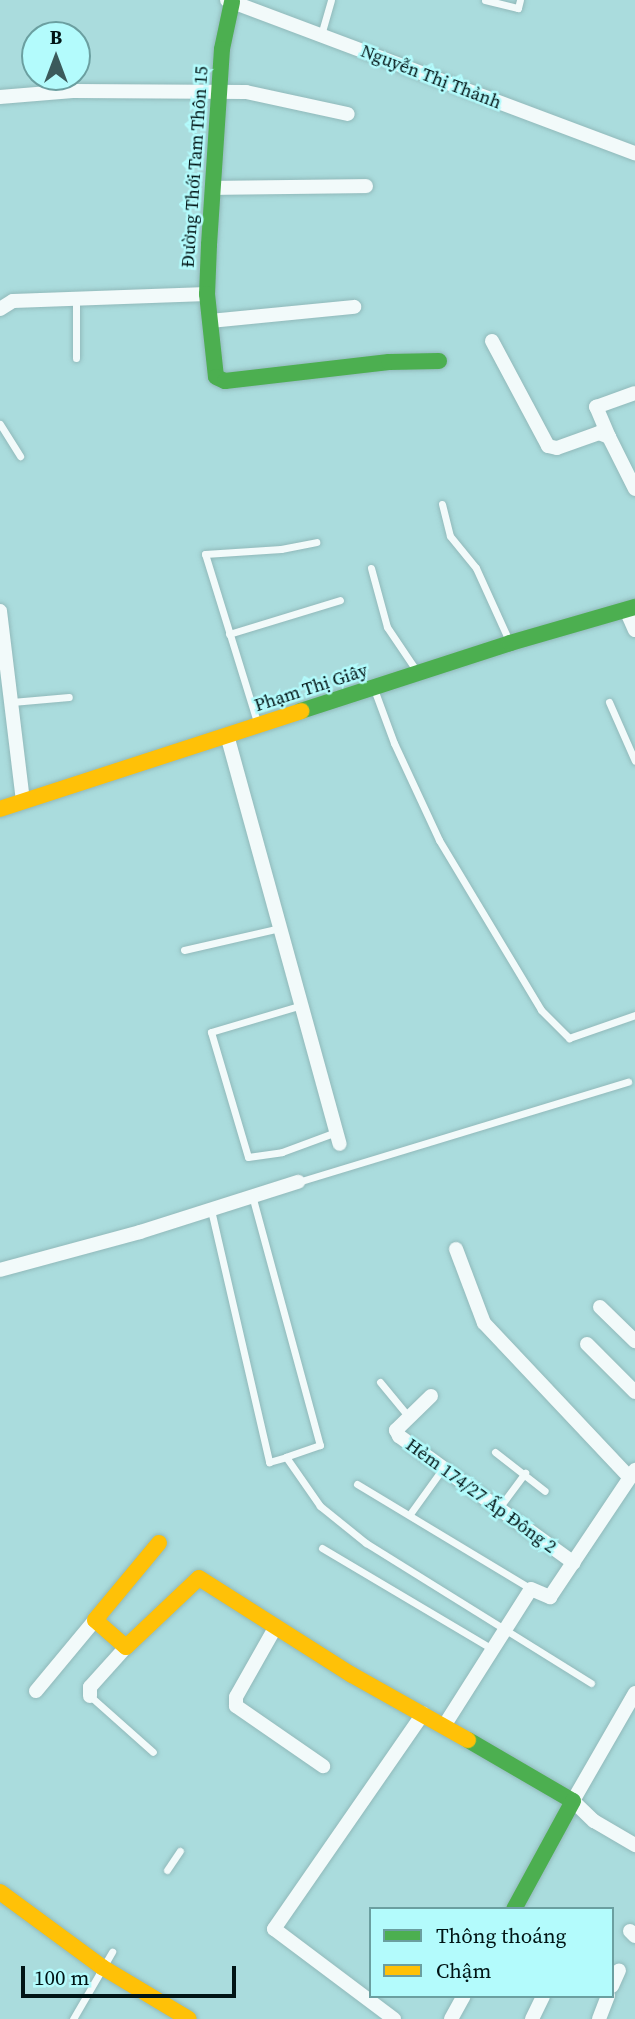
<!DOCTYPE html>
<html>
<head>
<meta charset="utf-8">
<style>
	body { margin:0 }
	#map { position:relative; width:635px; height:2019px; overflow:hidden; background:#aadcdd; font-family:"Source Serif 4",serif }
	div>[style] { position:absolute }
	.roads { filter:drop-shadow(0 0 2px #91b9ba) drop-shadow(0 0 2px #91b9ba) }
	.lane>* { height:7px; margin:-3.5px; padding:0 3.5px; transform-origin:3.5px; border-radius:3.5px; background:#f2fafa }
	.street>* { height:14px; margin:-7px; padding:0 7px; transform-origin:7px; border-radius:7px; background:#f2fafa }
	.fast>* { height:16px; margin:-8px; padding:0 8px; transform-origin:8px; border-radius:8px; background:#4caf50 }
	.slow>* { height:16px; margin:-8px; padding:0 8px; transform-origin:8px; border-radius:8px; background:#ffc107 }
	span { translate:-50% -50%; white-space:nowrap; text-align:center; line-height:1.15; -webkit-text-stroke:5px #b3fbfc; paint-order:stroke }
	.street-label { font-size:18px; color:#001415 }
	.legend { position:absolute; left:369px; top:1907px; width:245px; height:91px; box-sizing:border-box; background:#b3fbfc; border:2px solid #6b9fa0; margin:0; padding:9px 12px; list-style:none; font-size:21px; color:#001415 }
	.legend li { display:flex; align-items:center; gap:14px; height:35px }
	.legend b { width:35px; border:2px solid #6b9fa0 }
	.north { position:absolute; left:21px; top:21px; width:70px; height:70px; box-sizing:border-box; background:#b3fbfc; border:2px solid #6b9fa0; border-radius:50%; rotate:0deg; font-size:19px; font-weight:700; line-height:28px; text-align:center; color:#001415 }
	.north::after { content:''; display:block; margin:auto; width:24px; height:32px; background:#3b5a5b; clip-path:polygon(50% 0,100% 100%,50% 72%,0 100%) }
	.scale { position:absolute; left:21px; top:1966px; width:215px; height:32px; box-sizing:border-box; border:4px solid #001415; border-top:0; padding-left:9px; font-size:21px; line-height:24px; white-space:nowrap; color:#001415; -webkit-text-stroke:5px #b3fbfc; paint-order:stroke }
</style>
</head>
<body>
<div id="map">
	<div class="roads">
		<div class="lane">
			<div style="left:485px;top:0;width:34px;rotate:14deg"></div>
			<div style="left:518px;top:8px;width:8px;rotate:-76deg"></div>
			<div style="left:321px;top:35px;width:36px;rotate:-74deg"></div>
			<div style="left:76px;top:299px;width:59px;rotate:90deg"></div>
			<div style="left:0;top:424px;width:38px;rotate:58deg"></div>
			<div style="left:442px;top:504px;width:33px;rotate:76deg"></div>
			<div style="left:450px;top:536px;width:41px;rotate:50.9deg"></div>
			<div style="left:476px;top:568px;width:82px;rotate:65.6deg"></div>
			<div style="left:371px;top:568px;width:61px;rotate:74.8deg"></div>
			<div style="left:387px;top:627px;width:55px;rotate:56deg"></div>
			<div style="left:229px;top:634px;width:116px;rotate:-17deg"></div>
			<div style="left:374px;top:689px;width:58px;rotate:69.7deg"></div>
			<div style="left:394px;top:743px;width:107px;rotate:65.1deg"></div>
			<div style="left:439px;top:840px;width:198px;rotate:59deg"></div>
			<div style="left:541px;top:1010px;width:40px;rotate:45deg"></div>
			<div style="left:569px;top:1038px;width:70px;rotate:-19.2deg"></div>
			<div style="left:12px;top:702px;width:57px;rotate:-5deg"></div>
			<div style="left:609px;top:702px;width:64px;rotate:66.2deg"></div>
			<div style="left:258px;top:725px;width:179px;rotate:-107.2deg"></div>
			<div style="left:205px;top:554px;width:76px;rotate:-3.8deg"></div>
			<div style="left:281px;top:549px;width:36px;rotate:-11deg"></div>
			<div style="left:184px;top:950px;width:98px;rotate:-12.9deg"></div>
			<div style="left:302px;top:1005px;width:95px;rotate:163.5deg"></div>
			<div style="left:211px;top:1032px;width:130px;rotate:73.5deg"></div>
			<div style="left:248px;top:1157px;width:34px;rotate:-8deg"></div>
			<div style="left:282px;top:1152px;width:58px;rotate:-20.3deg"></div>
			<div style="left:298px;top:1182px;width:345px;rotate:-16.9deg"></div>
			<div style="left:253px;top:1199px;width:255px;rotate:74.8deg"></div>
			<div style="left:320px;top:1445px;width:36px;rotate:161deg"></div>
			<div style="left:211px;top:1210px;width:259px;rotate:77deg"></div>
			<div style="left:269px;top:1462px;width:18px;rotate:-16deg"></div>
			<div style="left:286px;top:1457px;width:60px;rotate:55.2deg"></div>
			<div style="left:320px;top:1506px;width:59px;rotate:38.8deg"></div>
			<div style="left:366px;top:1543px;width:265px;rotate:31.9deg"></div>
			<div style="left:380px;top:1382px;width:45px;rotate:50.4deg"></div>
			<div style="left:495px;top:1452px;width:63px;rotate:38deg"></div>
			<div style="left:357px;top:1484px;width:203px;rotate:31.1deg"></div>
			<div style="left:499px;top:1508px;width:44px;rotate:-53.4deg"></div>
			<div style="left:410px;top:1514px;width:57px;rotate:-54.3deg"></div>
			<div style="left:322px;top:1548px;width:198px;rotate:30.7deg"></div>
			<div style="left:90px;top:1696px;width:84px;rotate:41.6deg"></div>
			<div style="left:167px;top:1870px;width:23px;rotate:-56deg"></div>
			<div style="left:73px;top:2019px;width:78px;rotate:-59.8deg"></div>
		</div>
		<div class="street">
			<div style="left:227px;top:0;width:436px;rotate:20.6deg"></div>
			<div style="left:0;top:97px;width:73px;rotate:-4.7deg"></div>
			<div style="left:73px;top:91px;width:173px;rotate:0.3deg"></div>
			<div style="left:246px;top:92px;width:104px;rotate:12.2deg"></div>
			<div style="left:213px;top:188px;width:153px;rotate:-0.7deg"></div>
			<div style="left:0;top:309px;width:15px;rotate:-32deg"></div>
			<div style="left:13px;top:301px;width:194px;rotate:-2.1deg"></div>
			<div style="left:210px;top:321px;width:145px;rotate:-5.6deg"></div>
			<div style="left:492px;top:341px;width:119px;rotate:61.9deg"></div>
			<div style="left:548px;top:446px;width:9px;rotate:13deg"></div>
			<div style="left:557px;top:448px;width:45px;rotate:-19.7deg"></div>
			<div style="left:599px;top:433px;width:11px;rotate:22deg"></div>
			<div style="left:609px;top:437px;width:58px;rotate:63.4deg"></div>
			<div style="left:609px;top:437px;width:33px;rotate:-113deg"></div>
			<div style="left:596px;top:407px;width:41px;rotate:-19.7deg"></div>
			<div style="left:626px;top:610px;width:22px;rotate:66deg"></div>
			<div style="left:0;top:611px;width:191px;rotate:83.1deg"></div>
			<div style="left:227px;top:735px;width:424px;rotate:74.6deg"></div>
			<div style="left:456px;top:1249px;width:79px;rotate:69.3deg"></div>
			<div style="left:484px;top:1323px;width:212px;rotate:46.7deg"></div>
			<div style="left:0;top:1270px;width:145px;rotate:-15.2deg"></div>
			<div style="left:140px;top:1232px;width:166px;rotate:-17.6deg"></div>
			<div style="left:600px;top:1307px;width:49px;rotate:44.2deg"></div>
			<div style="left:587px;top:1344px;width:68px;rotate:45deg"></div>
			<div style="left:431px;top:1396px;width:49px;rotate:135.8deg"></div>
			<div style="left:396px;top:1430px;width:7px;rotate:63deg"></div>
			<div style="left:399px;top:1436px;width:216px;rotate:36deg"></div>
			<div style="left:275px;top:1628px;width:79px;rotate:119.5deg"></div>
			<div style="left:236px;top:1697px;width:9px;rotate:90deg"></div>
			<div style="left:236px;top:1706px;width:106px;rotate:34.6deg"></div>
			<div style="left:36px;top:1691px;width:92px;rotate:-50.3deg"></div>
			<div style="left:635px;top:1693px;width:125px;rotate:119.9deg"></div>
			<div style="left:573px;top:1801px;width:29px;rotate:44deg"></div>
			<div style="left:594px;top:1821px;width:48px;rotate:30.3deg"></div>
			<div style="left:90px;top:1696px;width:9px;rotate:-90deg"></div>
			<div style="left:90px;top:1687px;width:54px;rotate:-48deg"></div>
			<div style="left:444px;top:1726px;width:162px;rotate:-57.6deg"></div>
			<div style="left:531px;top:1589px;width:21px;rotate:23deg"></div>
			<div style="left:550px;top:1597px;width:153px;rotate:-56.2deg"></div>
			<div style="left:630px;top:1931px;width:7px;rotate:45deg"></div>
			<div style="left:612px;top:1986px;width:17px;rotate:-66deg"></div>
			<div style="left:394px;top:2019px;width:150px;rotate:-143.1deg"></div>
			<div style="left:274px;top:1929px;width:262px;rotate:-55.3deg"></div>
			<div style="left:451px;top:2019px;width:26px;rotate:-61deg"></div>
			<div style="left:532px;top:2019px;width:25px;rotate:-64deg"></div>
			<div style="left:599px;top:2019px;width:25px;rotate:-69deg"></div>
		</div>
		<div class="fast">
			<div style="left:232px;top:2px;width:48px;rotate:102deg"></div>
			<div style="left:222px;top:49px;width:196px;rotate:93.8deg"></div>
			<div style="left:209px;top:245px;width:49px;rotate:92.3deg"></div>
			<div style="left:207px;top:294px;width:83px;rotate:83.8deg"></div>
			<div style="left:216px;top:377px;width:10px;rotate:24deg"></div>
			<div style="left:225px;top:381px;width:165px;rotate:-6.6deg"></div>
			<div style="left:389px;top:362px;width:50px;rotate:-1.1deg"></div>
			<div style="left:301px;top:711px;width:220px;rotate:-18deg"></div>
			<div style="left:510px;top:643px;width:130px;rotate:-16.1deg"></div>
			<div style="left:468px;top:1740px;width:121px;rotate:30.2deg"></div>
			<div style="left:573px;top:1801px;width:123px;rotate:118.6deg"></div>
		</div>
		<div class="slow">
			<div style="left:0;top:809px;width:317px;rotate:-18deg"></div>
			<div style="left:159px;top:1543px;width:100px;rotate:129.7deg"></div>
			<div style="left:95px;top:1620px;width:41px;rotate:41.1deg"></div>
			<div style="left:126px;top:1647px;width:100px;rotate:-43.4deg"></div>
			<div style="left:199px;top:1578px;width:181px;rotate:32.4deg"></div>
			<div style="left:352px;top:1675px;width:133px;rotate:29.3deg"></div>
			<div style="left:0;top:1892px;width:127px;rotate:36.3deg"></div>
			<div style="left:102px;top:1967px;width:101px;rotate:30.9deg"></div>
		</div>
	</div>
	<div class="street-label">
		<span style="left:431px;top:77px;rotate:21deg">Nguyễn Thị Thảnh</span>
		<span style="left:195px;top:167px;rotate:-86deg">Đường Thới Tam Thôn 15</span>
		<span style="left:311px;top:688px;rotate:-18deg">Phạm Thị Giây</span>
		<span style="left:481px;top:1496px;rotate:36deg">Hẻm 174/27 Ấp Đông 2</span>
	</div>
	<ul class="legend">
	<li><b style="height:9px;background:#4caf50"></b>Thông thoáng</li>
	<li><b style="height:9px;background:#ffc107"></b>Chậm</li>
	</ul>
	<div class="north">B</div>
	<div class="scale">100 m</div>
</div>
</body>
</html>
